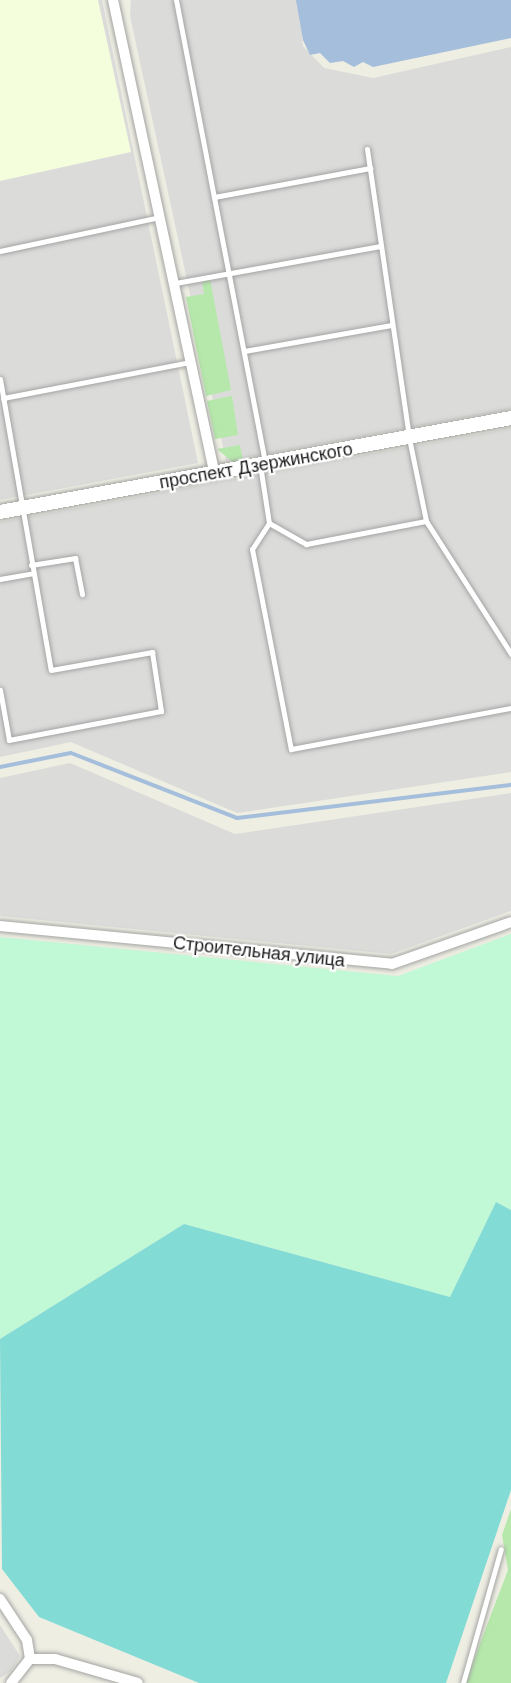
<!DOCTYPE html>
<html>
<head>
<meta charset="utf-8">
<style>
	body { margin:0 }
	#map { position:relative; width:511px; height:1683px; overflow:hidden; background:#eeeee3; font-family:Arial,sans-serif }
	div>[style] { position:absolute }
	.residential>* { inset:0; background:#dbdbda }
	.education>* { inset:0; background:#f4fedc }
	.grass>* { inset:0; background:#b5e8aa }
	.park>* { inset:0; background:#c1f8d6 }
	.pitch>* { inset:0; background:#82dcd5 }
	.water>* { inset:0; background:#a4bedb }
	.stream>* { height:4px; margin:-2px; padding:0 2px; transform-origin:2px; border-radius:2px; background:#a4bedb }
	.roads { filter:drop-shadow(0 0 2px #a4a4a4) drop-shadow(0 0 2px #a4a4a4) }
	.service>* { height:5px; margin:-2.5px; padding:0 2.5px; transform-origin:2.5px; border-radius:2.5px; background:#fff }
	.minor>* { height:10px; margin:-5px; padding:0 5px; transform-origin:5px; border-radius:5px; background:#fff }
	.tertiary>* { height:14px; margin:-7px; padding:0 7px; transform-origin:7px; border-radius:7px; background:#fff }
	span { translate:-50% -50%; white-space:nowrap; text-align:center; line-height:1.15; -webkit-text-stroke:4.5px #fff; paint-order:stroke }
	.street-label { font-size:18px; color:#1d1d1d }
</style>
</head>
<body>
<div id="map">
	<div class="residential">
		<div style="clip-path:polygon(0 0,102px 0,198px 463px,0 500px)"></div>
		<div style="clip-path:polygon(131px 0,299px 0,303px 46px,324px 68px,373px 78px,511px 47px,511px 409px,226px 461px,130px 16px)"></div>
		<div style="clip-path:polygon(511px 428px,511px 772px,237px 813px,71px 742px,0 757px,0 522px)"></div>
		<div style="clip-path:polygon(70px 763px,235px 834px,511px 793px,511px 911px,391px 954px,0 916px,0 778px)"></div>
		<div style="clip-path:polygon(0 1625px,20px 1656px,11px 1671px,0 1678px)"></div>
	</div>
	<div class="education">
		<div style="clip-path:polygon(0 0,98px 0,131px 152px,0 181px)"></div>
	</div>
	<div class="grass">
		<div style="clip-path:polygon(210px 279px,231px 390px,206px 396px,186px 297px,204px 294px,202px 281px)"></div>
		<div style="clip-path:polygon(232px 396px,238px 435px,215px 439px,207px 401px)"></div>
		<div style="clip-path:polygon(240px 445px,243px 461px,233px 462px,217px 449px)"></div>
		<div style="clip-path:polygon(511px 1509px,511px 1683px,465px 1683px,508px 1570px,502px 1535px)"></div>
	</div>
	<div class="park">
		<div style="clip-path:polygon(511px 934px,511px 1210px,496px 1202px,450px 1297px,184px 1224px,0 1339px,0 937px,398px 976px)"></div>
	</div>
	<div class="pitch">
		<div style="clip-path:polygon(496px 1202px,511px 1210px,511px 1490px,446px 1683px,199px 1683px,39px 1617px,2px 1569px,0 1339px,184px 1224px,450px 1297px)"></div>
	</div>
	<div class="water">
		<div style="clip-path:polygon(296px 0,511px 0,511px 38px,373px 67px,363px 62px,354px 67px,343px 61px,330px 63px,320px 53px,310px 55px,303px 40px)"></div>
	</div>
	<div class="stream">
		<div style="left:0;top:767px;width:72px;rotate:-11.2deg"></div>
		<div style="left:71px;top:753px;width:178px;rotate:21.4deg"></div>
		<div style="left:237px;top:818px;width:276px;rotate:-6.9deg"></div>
	</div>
	<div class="roads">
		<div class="service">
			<div style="left:176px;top:0;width:471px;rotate:79.1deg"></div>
			<div style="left:367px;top:149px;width:292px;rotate:81.7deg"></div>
			<div style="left:409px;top:438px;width:85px;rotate:78.4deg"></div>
			<div style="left:426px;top:521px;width:158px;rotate:57.4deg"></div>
			<div style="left:214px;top:197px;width:159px;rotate:-10.5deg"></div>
			<div style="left:0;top:251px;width:164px;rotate:-12deg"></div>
			<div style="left:175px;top:283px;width:209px;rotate:-10.2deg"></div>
			<div style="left:244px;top:351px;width:150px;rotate:-10deg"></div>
			<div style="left:0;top:379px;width:295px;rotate:80.1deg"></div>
			<div style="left:51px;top:670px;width:103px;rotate:-10.1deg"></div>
			<div style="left:152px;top:652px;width:60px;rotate:81.3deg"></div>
			<div style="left:161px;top:711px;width:155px;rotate:169.2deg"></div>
			<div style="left:9px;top:740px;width:51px;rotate:-100.2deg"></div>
			<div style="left:3px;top:398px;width:190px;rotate:-10.9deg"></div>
			<div style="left:260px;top:465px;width:59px;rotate:81.2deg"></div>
			<div style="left:269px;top:523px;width:31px;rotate:123deg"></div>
			<div style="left:252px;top:549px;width:204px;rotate:79deg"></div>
			<div style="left:291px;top:749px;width:224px;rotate:-10.6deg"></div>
			<div style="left:269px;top:523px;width:43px;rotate:29.6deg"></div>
			<div style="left:306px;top:544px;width:122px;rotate:-10.9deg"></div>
			<div style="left:31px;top:565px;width:45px;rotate:-9deg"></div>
			<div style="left:75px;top:558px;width:37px;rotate:79deg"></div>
			<div style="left:0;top:579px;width:34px;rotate:-10deg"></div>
			<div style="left:463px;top:1683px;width:139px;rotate:-74.2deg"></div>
		</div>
		<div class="minor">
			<div style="left:113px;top:0;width:484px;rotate:77.9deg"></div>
			<div style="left:0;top:926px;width:394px;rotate:5.5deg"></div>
			<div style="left:392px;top:964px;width:126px;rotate:-19.4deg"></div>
			<div style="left:0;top:1599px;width:49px;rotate:56.6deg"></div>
			<div style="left:27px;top:1640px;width:19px;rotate:81deg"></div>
			<div style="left:30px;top:1659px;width:25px"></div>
			<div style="left:55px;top:1659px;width:86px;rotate:16.1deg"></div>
			<div style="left:11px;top:1683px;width:31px;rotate:-52deg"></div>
		</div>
		<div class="tertiary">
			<div style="left:0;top:512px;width:520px;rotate:-10.42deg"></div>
		</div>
	</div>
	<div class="street-label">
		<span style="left:256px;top:466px;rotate:-10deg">проспект Дзержинского</span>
		<span style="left:259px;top:952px;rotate:6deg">Строительная улица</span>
	</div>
</div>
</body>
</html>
